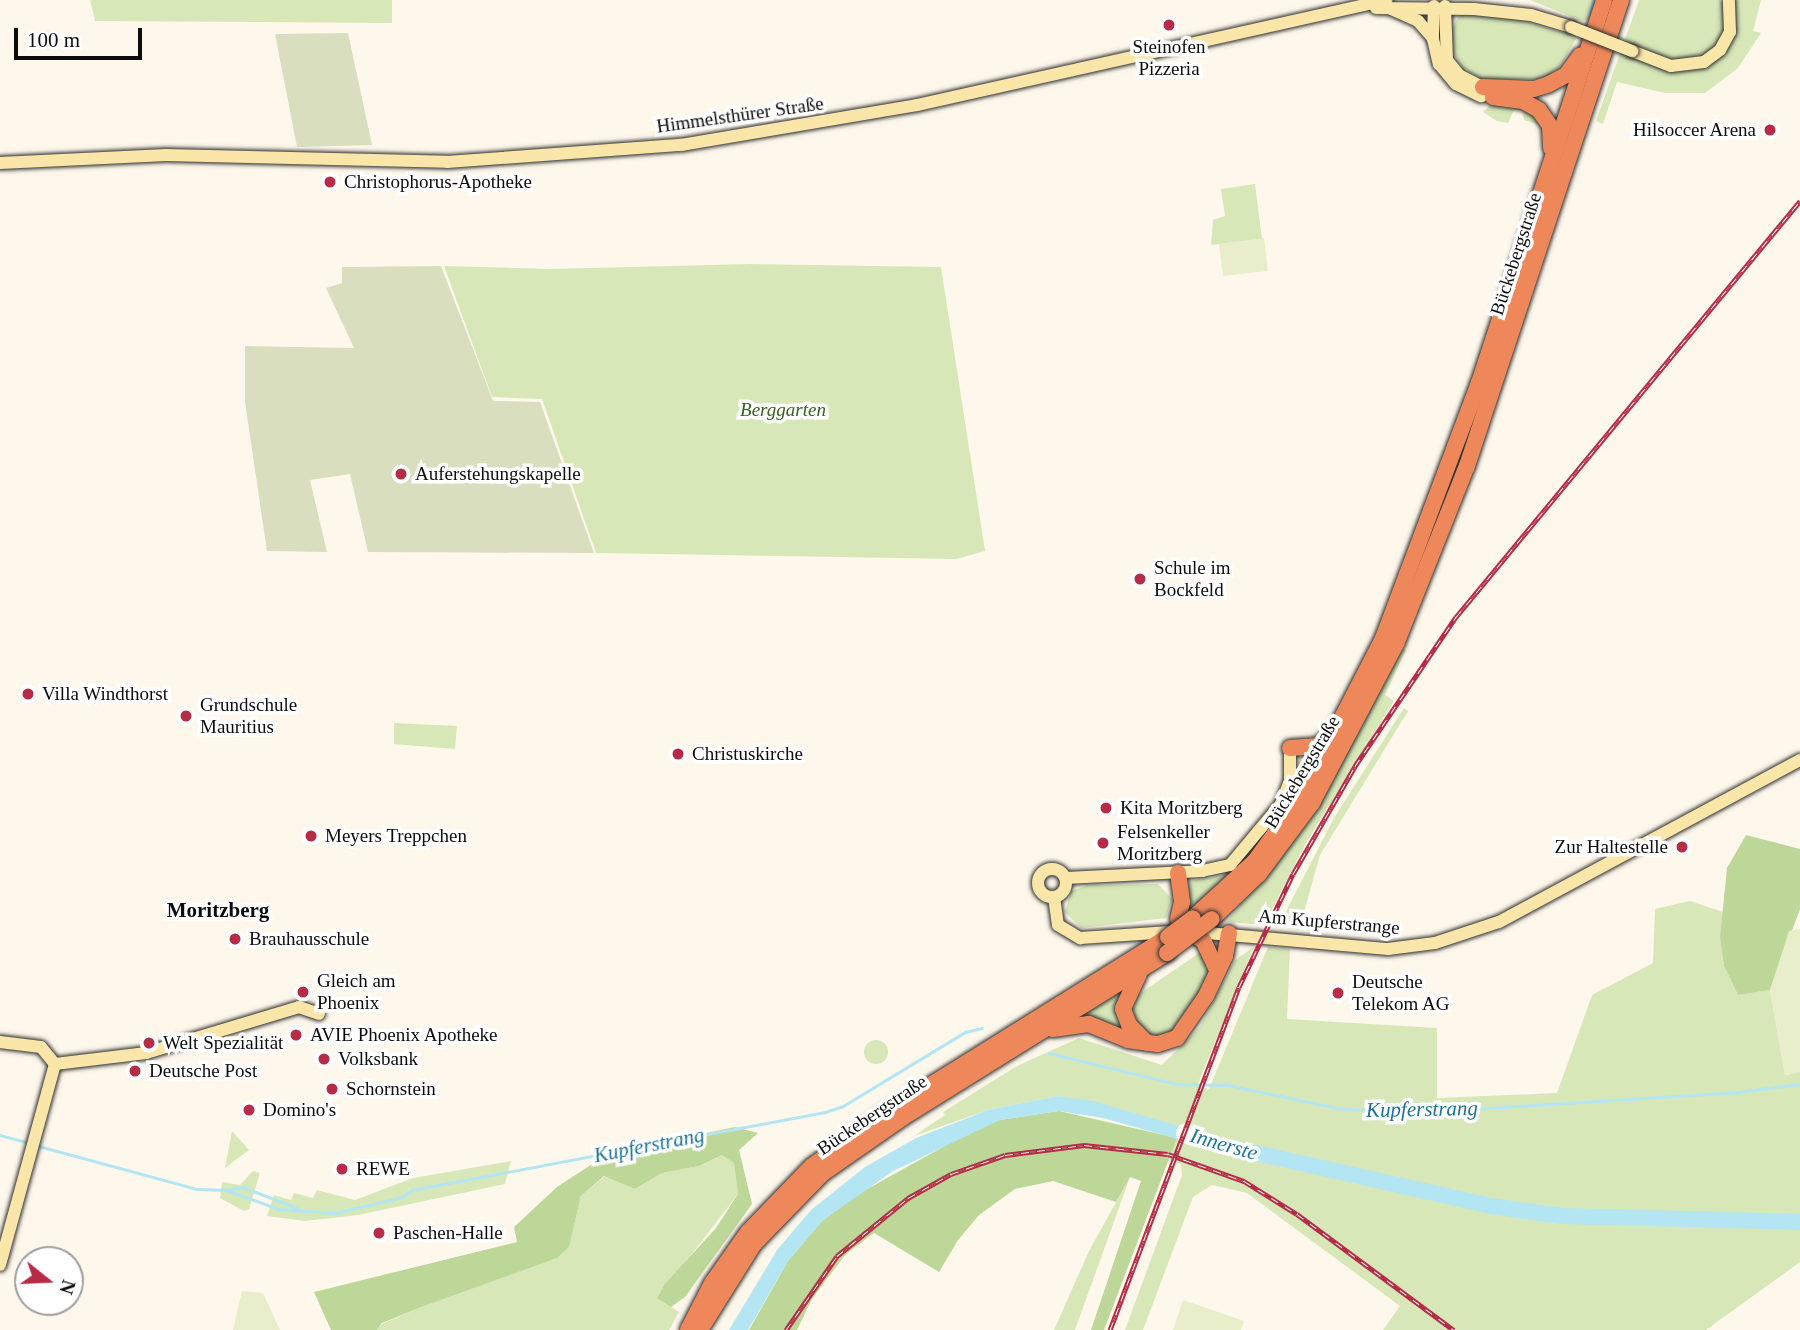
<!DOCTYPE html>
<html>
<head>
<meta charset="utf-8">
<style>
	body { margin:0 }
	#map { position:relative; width:1800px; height:1330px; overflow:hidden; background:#fef8ec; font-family:Georgia,serif }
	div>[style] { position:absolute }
	.green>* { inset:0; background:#d7e7b8 }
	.round { border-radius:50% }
	.forest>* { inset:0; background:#bdd798 }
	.cemetery>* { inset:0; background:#d9debf }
	.pitch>* { inset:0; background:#e7eec9 }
	.water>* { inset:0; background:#b3e5f3 }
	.pier>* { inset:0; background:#fef8ec }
	.stream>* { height:2.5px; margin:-1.25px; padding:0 1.25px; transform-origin:1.25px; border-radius:1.25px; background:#b3e5f3 }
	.river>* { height:16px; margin:-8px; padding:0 8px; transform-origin:8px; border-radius:8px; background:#b3e5f3 }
	.roads { filter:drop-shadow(0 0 2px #2e2e2e) drop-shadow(0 0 2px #2e2e2e) }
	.secondary>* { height:12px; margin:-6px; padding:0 6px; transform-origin:6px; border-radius:6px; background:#fbe6aa }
	.secondary>.ring { margin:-6px; padding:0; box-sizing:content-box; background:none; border:12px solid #fbe6aa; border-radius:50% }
	.highway>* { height:16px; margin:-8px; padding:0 8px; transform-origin:8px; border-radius:8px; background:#ee885b }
	.rail>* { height:5px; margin-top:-2.5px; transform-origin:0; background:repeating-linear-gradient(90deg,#fff 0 8px,#b62b46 0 16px); box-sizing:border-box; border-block:2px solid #b62b46 }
	.bridges { filter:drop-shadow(0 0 2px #2e2e2e) drop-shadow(0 0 2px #2e2e2e) }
	.secondary-bridge>* { height:12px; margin:-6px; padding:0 6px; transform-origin:6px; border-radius:6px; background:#fbe6aa }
	.highway-bridge>* { height:16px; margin:-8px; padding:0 8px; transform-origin:8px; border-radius:8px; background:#ee885b }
	.dots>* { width:19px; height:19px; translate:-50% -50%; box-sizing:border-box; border:4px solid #fff; border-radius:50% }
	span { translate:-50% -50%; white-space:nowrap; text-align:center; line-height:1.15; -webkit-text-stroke:7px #fff; paint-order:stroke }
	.poi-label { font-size:19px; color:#0c0c0c }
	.right { translate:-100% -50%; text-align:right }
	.left { translate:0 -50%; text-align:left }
	.street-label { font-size:19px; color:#0c0c0c }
	.park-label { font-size:19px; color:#376120; font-style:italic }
	.neighbourhood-label { font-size:21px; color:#0c0c0c; font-weight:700 }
	.water-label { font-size:21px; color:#1b7498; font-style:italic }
	.north { position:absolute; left:14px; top:1246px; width:70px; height:70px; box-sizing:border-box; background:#fff; border:2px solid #9e9e9e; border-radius:50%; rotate:108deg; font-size:19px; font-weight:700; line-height:28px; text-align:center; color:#0c0c0c }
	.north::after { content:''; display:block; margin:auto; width:24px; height:32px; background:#b62b46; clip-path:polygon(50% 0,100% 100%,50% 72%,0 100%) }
	.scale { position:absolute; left:14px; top:28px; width:128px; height:32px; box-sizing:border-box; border:4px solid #0c0c0c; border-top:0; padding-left:9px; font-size:21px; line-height:24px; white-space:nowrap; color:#0c0c0c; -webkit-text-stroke:5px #fff; paint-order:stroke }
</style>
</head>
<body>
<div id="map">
	<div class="green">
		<div style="clip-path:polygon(90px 0,392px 0,392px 23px,95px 21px)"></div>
		<div style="clip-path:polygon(1530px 0,1595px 0,1589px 19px,1582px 21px)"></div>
		<div style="clip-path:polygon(1639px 0,1720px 0,1724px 9px,1727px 0,1761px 0,1753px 31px,1761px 33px,1738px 68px,1705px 93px,1665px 93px,1617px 82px,1603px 124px,1596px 121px)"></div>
		<div style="clip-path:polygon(1460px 14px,1518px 19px,1577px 37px,1561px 65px,1544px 79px,1482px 79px,1462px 68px,1453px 51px,1451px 30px)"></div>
		<div style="clip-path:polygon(1494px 102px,1529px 107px,1540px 125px,1524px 120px,1523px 110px,1514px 110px,1508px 123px,1497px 121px,1483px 112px)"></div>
		<div style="clip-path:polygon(1255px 184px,1262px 239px,1211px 245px,1213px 220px,1225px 216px,1221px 189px)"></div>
		<div style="clip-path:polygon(751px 264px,941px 267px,985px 551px,957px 559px,596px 553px,542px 399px,492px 397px,444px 266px,550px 269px)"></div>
		<div style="clip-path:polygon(1401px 648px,1406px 650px,1385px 695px,1394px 701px,1306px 843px,1264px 925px,1227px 922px,1317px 806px)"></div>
		<div style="clip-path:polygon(1404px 708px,1408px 711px,1320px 855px,1299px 930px,1278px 927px,1334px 818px)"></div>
		<div style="clip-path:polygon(394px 723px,457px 726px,455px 749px,394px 744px)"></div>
		<div style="clip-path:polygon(1319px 752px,1310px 775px,1249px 861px,1187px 917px,1189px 881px,1222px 876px,1246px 857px,1289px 801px,1300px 754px)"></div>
		<div style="clip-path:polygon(1158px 884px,1172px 899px,1166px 918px,1081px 928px,1065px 912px,1071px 891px,1088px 885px)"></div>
		<div style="clip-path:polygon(1690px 901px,1726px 913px,1720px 937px,1724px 966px,1738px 995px,1770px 990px,1785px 1075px,1800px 1072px,1800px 1262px,1706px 1330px,1383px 1330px,1400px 1306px,1247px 1193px,1212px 1185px,1193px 1197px,1143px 1330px,1125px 1330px,1182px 1175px,1181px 1164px,1168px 1160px,1177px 1138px,1234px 1155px,1263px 1147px,1057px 1096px,988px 1110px,914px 1136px,945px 1115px,943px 1112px,1019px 1065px,1079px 1038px,1162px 1065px,1200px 1027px,1235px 960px,1254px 947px,1197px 1086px,1209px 1089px,1268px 947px,1290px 949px,1287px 1019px,1437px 1028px,1437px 1098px,1557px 1093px,1592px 995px,1653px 963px,1655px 909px)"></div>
		<div style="clip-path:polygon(1202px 951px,1211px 972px,1183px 1022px,1168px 1035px,1151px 1035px,1136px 1025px,1132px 1013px,1138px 995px)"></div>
		<div style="clip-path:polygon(1124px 989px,1131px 1034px,1071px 1021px)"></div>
		<div class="round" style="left:864px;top:1040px;width:24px;height:24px"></div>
		<div style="clip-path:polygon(232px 1131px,249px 1150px,225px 1168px)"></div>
		<div style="clip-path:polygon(722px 1155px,734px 1162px,738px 1194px,658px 1298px,679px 1312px,669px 1330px,377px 1330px,382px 1324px,419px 1308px,556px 1258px,569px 1247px,581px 1196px,605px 1176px,635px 1189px,662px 1173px,699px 1166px)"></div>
		<div style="clip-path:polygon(511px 1161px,505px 1184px,358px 1215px,305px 1221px,267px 1216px,274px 1195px,291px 1200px,294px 1193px,313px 1198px,317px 1190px,355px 1200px,413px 1178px)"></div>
		<div style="clip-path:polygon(253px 1171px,260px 1173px,249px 1209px,244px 1211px,220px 1198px,222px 1182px,240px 1185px)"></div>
		<div style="clip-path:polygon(1130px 1177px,1075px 1330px,1054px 1330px,1089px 1251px)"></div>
	</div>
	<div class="forest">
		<div style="clip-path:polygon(1746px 835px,1800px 849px,1800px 909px,1770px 990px,1738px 995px,1724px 966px,1720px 938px,1727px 868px)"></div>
		<div style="clip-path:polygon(1059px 1111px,1177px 1138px,1104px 1330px,1091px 1330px,1141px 1181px,1130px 1177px,1116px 1202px,1053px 1181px,1015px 1189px,979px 1215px,958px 1240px,939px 1272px,874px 1233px,845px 1255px,812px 1299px,797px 1330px,749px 1330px,788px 1261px,822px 1221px,860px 1193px,970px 1132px,1000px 1120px)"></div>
		<div style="clip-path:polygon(735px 1127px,758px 1133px,739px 1150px,752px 1204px,685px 1297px,671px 1307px,657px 1298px,665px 1284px,716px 1228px,738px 1194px,734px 1163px,722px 1155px,699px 1166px,662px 1173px,635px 1189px,604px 1176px,581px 1196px,569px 1247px,557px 1258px,419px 1308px,382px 1323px,377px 1330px,331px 1330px,314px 1292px,517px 1242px,514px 1227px,557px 1187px,609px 1153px)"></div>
	</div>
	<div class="cemetery">
		<div style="clip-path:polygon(348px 33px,372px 145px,297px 147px,275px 34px)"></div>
		<div style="clip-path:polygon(441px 266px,493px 401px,540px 402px,594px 553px,368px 552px,350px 474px,310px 480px,327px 552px,267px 551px,245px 402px,245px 346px,354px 348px,326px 288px,342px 283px,342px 267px)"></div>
	</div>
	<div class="pitch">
		<div style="clip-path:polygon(1264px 238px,1268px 271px,1223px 276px,1219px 244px)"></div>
		<div style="clip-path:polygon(1800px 929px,1800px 1072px,1785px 1075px,1770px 990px,1789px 931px)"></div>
		<div style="clip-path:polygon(242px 1291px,263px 1293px,280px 1330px,233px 1330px)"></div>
		<div style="clip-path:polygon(1183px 1300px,1244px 1321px,1241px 1330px,1173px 1330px)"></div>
	</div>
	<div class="water">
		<div style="clip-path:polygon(1057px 1096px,1093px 1101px,1237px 1143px,1234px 1155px,1103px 1118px,1059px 1111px,1000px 1120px,893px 1171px,822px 1221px,788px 1261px,748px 1330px,729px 1330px,777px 1250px,811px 1210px,865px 1167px,916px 1138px,988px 1110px)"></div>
	</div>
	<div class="pier">
		<div class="round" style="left:1176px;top:1123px;width:20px;height:20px"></div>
	</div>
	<div class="stream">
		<div style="left:1589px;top:12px;width:13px;rotate:-72deg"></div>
		<div style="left:1049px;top:1053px;width:131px;rotate:13.7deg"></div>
		<div style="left:1176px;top:1084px;width:52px;rotate:1.1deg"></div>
		<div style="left:1228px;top:1085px;width:111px;rotate:11.9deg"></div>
		<div style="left:1337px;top:1108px;width:70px;rotate:4.1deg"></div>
		<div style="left:1407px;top:1113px;width:332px;rotate:-3.6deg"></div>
		<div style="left:1738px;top:1092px;width:63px;rotate:-7.4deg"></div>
		<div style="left:0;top:1135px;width:30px;rotate:15deg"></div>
		<div style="left:35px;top:1145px;width:168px;rotate:15.2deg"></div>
		<div style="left:197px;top:1189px;width:30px;rotate:2deg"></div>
		<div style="left:227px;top:1190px;width:55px;rotate:20.1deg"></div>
		<div style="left:279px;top:1209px;width:56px;rotate:4.1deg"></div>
		<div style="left:335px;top:1213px;width:69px;rotate:-13.4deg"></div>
		<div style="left:402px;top:1197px;width:12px;rotate:-35deg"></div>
		<div style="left:412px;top:1190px;width:420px;rotate:-10.7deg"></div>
		<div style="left:825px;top:1112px;width:19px;rotate:-18deg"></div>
		<div style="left:843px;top:1106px;width:143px;rotate:-31.2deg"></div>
		<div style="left:965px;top:1032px;width:17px;rotate:-13deg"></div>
		<div style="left:227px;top:1190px;width:16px;rotate:-11deg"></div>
		<div style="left:243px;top:1187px;width:58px;rotate:21.3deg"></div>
	</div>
	<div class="river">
		<div style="left:1216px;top:1144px;width:282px;rotate:12.7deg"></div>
		<div style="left:1491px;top:1206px;width:71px;rotate:8.1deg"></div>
		<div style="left:1561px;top:1216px;width:239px;rotate:1.4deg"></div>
	</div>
	<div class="roads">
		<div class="secondary">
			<div style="left:1434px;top:6px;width:33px;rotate:92deg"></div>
			<div style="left:1433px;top:39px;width:26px;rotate:77deg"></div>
			<div style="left:1439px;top:64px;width:26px;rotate:50deg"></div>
			<div style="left:1456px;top:84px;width:28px;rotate:26deg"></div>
			<div style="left:1445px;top:6px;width:54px;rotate:87.9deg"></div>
			<div style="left:1447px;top:60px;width:19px;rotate:51deg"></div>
			<div style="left:1459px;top:75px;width:27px;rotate:27deg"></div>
			<div style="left:1376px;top:8px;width:98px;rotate:0.6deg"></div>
			<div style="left:1474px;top:9px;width:57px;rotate:6deg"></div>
			<div style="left:1531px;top:15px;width:42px;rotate:16.7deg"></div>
			<div style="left:1389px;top:8px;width:32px;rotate:24deg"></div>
			<div style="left:1418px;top:21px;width:23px;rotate:49deg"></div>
			<div style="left:1632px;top:51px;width:42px;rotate:21deg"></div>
			<div style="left:1671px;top:66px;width:33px;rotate:-7deg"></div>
			<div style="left:1704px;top:62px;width:20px;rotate:-37deg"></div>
			<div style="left:1720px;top:50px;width:21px;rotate:-61deg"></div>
			<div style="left:1730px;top:32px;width:32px;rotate:-92deg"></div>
			<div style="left:0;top:163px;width:166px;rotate:-2.8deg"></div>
			<div style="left:166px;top:155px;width:281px;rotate:1.4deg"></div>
			<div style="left:447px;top:162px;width:235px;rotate:-4.2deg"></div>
			<div style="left:681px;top:145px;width:239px;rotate:-9.6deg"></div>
			<div style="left:917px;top:105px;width:481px;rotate:-12.6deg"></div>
			<div class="ring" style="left:1038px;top:869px;width:16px;height:16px"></div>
			<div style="left:1066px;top:878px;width:136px;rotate:-2.9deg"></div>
			<div style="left:1202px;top:871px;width:29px;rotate:-12deg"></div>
			<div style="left:1230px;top:865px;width:80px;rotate:-50.1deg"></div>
			<div style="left:1281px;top:804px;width:26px;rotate:-69deg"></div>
			<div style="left:1290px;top:780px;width:32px;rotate:-90deg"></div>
			<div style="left:1054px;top:897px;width:28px;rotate:82deg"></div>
			<div style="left:1058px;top:925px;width:26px;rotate:31deg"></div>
			<div style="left:1080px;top:938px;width:105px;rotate:-3.8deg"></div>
			<div style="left:1185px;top:931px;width:204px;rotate:5.1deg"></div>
			<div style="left:1388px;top:949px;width:47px;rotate:-7.3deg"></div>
			<div style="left:1435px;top:943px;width:67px;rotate:-18.2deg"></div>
			<div style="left:1499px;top:922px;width:342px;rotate:-28.3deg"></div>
			<div style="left:0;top:1042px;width:41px;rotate:7deg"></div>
			<div style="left:41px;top:1047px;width:22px;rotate:51deg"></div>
			<div style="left:55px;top:1064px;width:92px;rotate:-6.9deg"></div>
			<div style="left:146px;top:1053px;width:160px;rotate:-16.7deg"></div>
			<div style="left:299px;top:1007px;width:21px;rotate:19deg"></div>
			<div style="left:0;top:1265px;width:208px;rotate:-74.7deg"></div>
		</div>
		<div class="highway">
			<div style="left:1483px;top:87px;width:51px;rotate:2.2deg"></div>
			<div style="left:1534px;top:89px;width:16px;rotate:-18deg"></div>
			<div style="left:1549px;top:84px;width:19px;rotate:-28deg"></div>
			<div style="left:1566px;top:75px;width:24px;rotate:-54deg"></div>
			<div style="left:1493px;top:97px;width:30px;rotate:8deg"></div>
			<div style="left:1523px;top:101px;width:18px;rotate:29deg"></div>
			<div style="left:1539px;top:110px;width:19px;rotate:55deg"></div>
			<div style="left:1550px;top:126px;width:22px;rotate:87deg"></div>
			<div style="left:1290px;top:748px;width:28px;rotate:-4deg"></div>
			<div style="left:1318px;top:746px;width:18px;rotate:-43deg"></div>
			<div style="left:1178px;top:873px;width:29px;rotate:82deg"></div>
			<div style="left:1182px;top:902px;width:17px;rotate:103deg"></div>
			<div style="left:1193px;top:918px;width:84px;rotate:-42.6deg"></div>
			<div style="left:1255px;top:861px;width:77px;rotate:-54deg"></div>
			<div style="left:1300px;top:799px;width:181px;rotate:-62.7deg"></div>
			<div style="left:1383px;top:638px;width:272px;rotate:-69.4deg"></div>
			<div style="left:1479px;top:383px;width:403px;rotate:-71.9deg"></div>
			<div style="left:1212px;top:919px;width:65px;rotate:-43.8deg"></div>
			<div style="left:1259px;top:874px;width:89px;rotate:-53.3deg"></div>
			<div style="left:1312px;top:803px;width:180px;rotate:-62.2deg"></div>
			<div style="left:1396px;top:644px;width:192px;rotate:-68.3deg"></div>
			<div style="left:1467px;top:466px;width:491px;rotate:-71.7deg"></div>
			<div style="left:1185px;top:931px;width:20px;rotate:27deg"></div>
			<div style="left:1203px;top:940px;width:33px;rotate:65deg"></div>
			<div style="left:1139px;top:974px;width:38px;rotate:115deg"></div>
			<div style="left:1123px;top:1009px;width:17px;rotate:69deg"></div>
			<div style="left:1129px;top:1025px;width:25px;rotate:45deg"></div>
			<div style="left:1053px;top:1029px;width:36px;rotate:-8deg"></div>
			<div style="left:1089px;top:1024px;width:42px;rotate:22.3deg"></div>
			<div style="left:1128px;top:1040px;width:30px;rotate:8deg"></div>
			<div style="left:1158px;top:1044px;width:20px;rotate:-18deg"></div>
			<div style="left:1177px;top:1038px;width:51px;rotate:-55.4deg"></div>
			<div style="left:1206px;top:996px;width:44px;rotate:-64.6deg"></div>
			<div style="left:1225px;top:956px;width:23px;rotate:-80deg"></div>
			<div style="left:688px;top:1330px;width:53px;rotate:-62.9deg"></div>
			<div style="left:712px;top:1283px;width:62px;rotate:-54.8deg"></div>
			<div style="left:748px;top:1232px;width:92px;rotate:-45.9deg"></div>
			<div style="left:812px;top:1166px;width:91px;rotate:-35.6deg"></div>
			<div style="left:886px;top:1113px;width:332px;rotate:-32deg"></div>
			<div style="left:700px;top:1330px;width:102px;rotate:-57.9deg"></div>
			<div style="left:754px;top:1244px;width:99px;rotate:-45.8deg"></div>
			<div style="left:823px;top:1173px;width:96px;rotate:-34.8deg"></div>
			<div style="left:902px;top:1118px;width:312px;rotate:-31.9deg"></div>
		</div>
	</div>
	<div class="rail">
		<div style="left:786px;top:1330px;width:90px;rotate:-55.4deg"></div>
		<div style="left:837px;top:1256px;width:92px;rotate:-39.2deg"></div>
		<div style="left:908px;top:1198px;width:49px;rotate:-29.2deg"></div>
		<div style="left:951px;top:1174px;width:57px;rotate:-19.4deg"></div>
		<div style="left:1005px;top:1155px;width:80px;rotate:-7.2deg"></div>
		<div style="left:1084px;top:1145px;width:84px;rotate:6.1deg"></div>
		<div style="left:1168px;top:1154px;width:81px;rotate:19.6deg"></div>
		<div style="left:1244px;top:1181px;width:62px;rotate:31.9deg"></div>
		<div style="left:1297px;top:1214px;width:195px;rotate:36.5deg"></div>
		<div style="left:1110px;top:1330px;width:366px;rotate:-69.4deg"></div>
		<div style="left:1239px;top:987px;width:125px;rotate:-64.5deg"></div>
		<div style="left:1293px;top:874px;width:125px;rotate:-60.1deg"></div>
		<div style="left:1355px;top:766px;width:180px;rotate:-55.9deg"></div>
		<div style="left:1456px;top:617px;width:540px;rotate:-50.41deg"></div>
	</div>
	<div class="bridges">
		<div class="secondary-bridge">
			<div style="left:1571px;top:27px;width:66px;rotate:21.5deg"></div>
		</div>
		<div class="highway-bridge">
			<div style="left:1168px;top:937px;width:31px;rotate:-37deg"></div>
			<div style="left:1167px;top:953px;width:56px;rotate:-37.1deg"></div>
		</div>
	</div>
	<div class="dots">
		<div style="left:1169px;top:25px;background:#b62b46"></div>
		<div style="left:1770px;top:130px;background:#b62b46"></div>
		<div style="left:330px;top:182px;background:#b62b46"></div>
		<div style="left:401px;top:474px;background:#b62b46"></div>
		<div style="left:1140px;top:579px;background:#b62b46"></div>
		<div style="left:28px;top:694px;background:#b62b46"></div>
		<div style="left:186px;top:716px;background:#b62b46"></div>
		<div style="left:678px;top:754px;background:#b62b46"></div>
		<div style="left:1106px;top:808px;background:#b62b46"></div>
		<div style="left:311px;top:836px;background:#b62b46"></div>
		<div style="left:1103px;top:843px;background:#b62b46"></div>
		<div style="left:1682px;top:847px;background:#b62b46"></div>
		<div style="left:235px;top:939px;background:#b62b46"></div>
		<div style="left:303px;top:992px;background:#b62b46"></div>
		<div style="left:1338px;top:993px;background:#b62b46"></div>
		<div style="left:296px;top:1035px;background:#b62b46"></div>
		<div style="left:149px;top:1043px;background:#b62b46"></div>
		<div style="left:324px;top:1059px;background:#b62b46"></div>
		<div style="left:135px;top:1071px;background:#b62b46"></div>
		<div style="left:332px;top:1089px;background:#b62b46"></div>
		<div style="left:249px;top:1110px;background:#b62b46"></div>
		<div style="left:342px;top:1169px;background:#b62b46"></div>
		<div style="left:379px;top:1233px;background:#b62b46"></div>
	</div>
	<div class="poi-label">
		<span style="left:1169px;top:58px">Steinofen<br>Pizzeria</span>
		<span class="right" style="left:1756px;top:130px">Hilsoccer Arena</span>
		<span class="left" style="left:344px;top:182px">Christophorus-Apotheke</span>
		<span class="left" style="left:415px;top:474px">Auferstehungskapelle</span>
		<span class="left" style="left:1154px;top:579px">Schule im<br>Bockfeld</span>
		<span class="left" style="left:42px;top:694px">Villa Windthorst</span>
		<span class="left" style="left:200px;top:716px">Grundschule<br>Mauritius</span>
		<span class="left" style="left:692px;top:754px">Christuskirche</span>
		<span class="left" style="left:1120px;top:808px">Kita Moritzberg</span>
		<span class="left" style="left:1117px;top:843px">Felsenkeller<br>Moritzberg</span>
		<span class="left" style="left:325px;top:836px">Meyers Treppchen</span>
		<span class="right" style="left:1668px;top:847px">Zur Haltestelle</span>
		<span class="left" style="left:249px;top:939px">Brauhausschule</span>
		<span class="left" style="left:317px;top:992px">Gleich am<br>Phoenix</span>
		<span class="left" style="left:1352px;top:993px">Deutsche<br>Telekom AG</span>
		<span class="left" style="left:310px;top:1035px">AVIE Phoenix Apotheke</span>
		<span class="left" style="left:163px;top:1043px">Welt Spezialität</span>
		<span class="left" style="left:338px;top:1059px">Volksbank</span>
		<span class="left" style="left:149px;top:1071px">Deutsche Post</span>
		<span class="left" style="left:346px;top:1089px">Schornstein</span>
		<span class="left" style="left:263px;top:1110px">Domino's</span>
		<span class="left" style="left:356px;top:1169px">REWE</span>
		<span class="left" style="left:393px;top:1233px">Paschen-Halle</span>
	</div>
	<div class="street-label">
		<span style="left:740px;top:115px;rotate:-8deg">Himmelsthürer Straße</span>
		<span style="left:1516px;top:254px;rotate:-72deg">Bückebergstraße</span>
		<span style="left:1302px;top:772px;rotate:-59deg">Bückebergstraße</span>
		<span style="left:1329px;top:922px;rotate:5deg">Am Kupferstrange</span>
		<span style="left:872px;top:1115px;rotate:-34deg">Bückebergstraße</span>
	</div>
	<div class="park-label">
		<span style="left:783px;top:410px">Berggarten</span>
	</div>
	<div class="neighbourhood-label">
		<span style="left:218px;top:910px">Moritzberg</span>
	</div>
	<div class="water-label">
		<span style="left:1422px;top:1109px;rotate:-1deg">Kupferstrang</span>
		<span style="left:1224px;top:1144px;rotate:16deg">Innerste</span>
		<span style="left:649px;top:1145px;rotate:-11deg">Kupferstrang</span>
	</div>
	<div class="north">N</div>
	<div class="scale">100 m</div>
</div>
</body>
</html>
